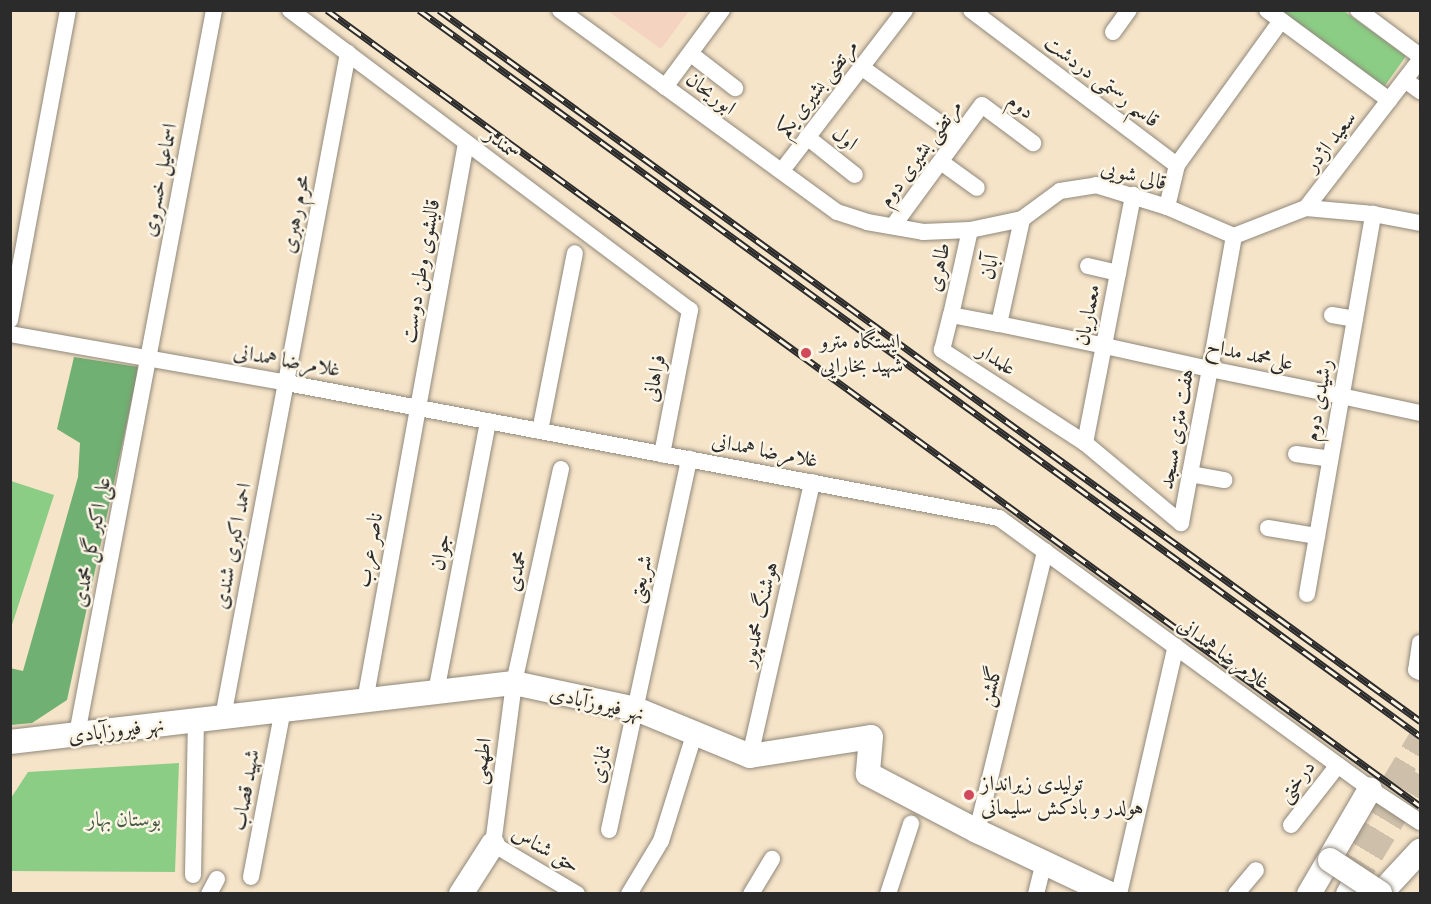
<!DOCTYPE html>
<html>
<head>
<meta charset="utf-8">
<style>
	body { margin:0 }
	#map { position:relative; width:1431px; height:904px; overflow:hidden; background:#f6e4c9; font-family:"Gentium Book Plus",Amiri,serif }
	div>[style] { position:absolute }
	.built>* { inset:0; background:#f4d3c0 }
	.green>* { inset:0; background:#8bcd85 }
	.forest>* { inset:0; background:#70b072 }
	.secondary-tunnel>* { height:24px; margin-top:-12px; transform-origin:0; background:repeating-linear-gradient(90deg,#cdbfa9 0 24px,transparent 0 36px) }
	.roads { filter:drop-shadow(0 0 2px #90887a) drop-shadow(0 0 2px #90887a) }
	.street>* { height:16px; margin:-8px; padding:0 8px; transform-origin:8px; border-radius:8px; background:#fff }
	.secondary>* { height:24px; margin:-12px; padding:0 12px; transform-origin:12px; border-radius:12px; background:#fff }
	.rail>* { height:7px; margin-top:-3.5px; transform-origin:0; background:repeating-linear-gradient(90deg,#fcf5e5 0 14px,#2b2b2b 0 28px); box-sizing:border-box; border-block:2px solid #2b2b2b }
	.bridges { filter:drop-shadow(0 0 2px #90887a) drop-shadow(0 0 2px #90887a) }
	.secondary-bridge>* { height:24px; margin:-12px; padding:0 12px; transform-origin:12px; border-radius:12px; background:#fff }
	.dots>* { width:16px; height:16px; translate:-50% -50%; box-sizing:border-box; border:3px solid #fcf5e5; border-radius:50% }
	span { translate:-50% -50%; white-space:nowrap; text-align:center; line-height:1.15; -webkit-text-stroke:5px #fcf5e5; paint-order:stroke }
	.street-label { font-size:21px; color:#2b2b2b }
	.poi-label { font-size:21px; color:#2b2b2b }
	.left { translate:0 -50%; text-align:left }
	.park-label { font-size:21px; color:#485c46 }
	.frame { position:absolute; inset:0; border:12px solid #2b2b2b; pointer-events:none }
</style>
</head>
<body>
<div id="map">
	<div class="built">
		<div style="clip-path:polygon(608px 11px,689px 11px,661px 49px)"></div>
	</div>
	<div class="green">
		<div style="clip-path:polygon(1279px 11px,1344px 11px,1406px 56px,1384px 87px)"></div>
		<div style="clip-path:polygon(11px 481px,54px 495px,11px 628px,10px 481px)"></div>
		<div style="clip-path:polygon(179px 763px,175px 872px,11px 871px,11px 798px,28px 772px)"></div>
	</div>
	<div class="forest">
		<div style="clip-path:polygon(74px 357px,139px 367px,67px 700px,32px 723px,11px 725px,10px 668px,23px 671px,78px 477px,80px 443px,57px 429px)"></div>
	</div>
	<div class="secondary-tunnel">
		<div style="left:1338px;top:876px;width:160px;rotate:-59.1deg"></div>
		<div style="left:1353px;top:885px;width:129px;rotate:-58.7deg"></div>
	</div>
	<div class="roads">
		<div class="street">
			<div style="left:290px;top:10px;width:500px;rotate:36.9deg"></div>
			<div style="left:690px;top:310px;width:147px;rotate:101deg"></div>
			<div style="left:560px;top:10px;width:343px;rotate:36.1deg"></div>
			<div style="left:837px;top:212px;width:32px;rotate:18deg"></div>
			<div style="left:867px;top:222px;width:57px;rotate:10.1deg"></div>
			<div style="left:923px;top:232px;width:47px;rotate:-2.4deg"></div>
			<div style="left:970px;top:230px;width:53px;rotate:-11.9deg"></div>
			<div style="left:1022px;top:219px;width:47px;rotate:-36.4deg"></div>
			<div style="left:1060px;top:191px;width:36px;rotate:-9deg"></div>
			<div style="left:1096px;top:185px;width:74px;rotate:17.2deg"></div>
			<div style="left:1167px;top:207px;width:73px;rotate:23.4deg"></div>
			<div style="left:1234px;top:236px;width:77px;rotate:-21.3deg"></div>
			<div style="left:1306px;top:208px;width:67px;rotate:5.1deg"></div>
			<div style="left:1373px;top:214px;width:48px;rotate:10.8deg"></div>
			<div style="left:971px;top:10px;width:258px;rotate:37deg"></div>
			<div style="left:1267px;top:10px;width:152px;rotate:36.4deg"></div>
			<div style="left:1358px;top:10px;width:77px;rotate:36.6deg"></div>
			<div style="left:1113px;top:32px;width:27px;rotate:-54deg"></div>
			<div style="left:691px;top:54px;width:56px;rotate:37.7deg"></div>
			<div style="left:861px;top:67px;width:120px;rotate:35.5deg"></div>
			<div style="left:1405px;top:80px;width:19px;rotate:36deg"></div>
			<div style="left:665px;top:87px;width:96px;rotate:-53.5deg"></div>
			<div style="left:807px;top:137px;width:61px;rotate:38.4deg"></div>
			<div style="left:941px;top:162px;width:44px;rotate:35.8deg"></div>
			<div style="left:787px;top:164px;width:194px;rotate:-52.5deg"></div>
			<div style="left:1167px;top:207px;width:43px;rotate:-76.6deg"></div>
			<div style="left:1177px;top:165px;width:178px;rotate:-54.2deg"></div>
			<div style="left:1306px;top:208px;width:187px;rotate:-52.4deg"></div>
			<div style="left:893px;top:226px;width:150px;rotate:-53.7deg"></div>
			<div style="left:982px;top:105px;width:64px;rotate:36.7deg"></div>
			<div style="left:1234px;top:236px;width:135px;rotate:100.2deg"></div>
			<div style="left:1210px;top:369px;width:107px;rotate:100.8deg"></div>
			<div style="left:1190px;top:474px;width:50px;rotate:100.4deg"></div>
			<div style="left:1181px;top:523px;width:125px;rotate:-140.2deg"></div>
			<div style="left:1085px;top:443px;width:171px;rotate:-147deg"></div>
			<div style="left:942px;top:350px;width:36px;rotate:-76deg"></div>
			<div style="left:951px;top:315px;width:49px;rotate:10.6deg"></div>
			<div style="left:999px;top:324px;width:108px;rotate:11.7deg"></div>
			<div style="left:1105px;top:346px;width:107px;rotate:12.4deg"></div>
			<div style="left:1210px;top:369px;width:134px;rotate:11.6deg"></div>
			<div style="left:1341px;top:396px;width:81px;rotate:12.1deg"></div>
			<div style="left:1088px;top:266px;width:31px;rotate:13deg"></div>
			<div style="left:951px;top:315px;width:87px;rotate:-77.4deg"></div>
			<div style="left:1332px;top:315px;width:23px;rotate:10deg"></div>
			<div style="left:10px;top:320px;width:315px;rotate:-79.4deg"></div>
			<div style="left:999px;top:324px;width:107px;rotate:-77.6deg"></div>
			<div style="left:10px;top:334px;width:281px;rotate:10deg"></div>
			<div style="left:287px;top:383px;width:725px;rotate:10.74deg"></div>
			<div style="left:999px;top:518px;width:459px;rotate:36.1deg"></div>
			<div style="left:1370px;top:789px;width:60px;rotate:33.4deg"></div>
			<div style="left:540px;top:431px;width:181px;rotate:-78.9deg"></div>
			<div style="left:1085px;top:443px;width:253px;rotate:-79deg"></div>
			<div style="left:1296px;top:454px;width:34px;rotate:8deg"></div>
			<div style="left:561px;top:469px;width:219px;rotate:102.4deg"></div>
			<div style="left:514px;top:683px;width:162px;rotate:97.4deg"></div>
			<div style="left:493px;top:844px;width:98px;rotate:30.8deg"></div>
			<div style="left:1190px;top:474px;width:35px;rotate:10deg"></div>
			<div style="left:1268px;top:528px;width:50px;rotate:9.3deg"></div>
			<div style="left:1307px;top:594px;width:386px;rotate:-80.1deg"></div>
			<div style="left:1420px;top:643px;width:27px;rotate:98deg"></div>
			<div style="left:1416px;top:670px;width:4px;rotate:27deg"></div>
			<div style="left:436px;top:692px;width:276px;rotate:-79.1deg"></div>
			<div style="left:365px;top:701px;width:567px;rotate:-79.74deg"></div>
			<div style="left:223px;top:717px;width:676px;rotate:-79.34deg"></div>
			<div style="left:77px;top:734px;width:737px;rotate:-79.28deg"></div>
			<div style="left:750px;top:756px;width:281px;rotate:-77.2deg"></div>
			<div style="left:1291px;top:825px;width:76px;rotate:-51.9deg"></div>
			<div style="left:609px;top:830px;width:380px;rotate:-77.8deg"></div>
			<div style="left:977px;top:831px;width:288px;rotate:-76.3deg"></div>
			<div style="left:193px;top:875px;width:155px;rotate:-88.9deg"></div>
			<div style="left:251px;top:877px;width:170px;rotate:-79.2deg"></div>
			<div style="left:209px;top:894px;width:17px;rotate:-62deg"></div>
			<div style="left:629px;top:894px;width:62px;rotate:-58.9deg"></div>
			<div style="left:661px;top:841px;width:114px;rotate:-72.7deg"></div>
			<div style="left:751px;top:894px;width:41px;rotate:-59deg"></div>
			<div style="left:888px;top:894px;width:74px;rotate:-71.8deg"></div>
			<div style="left:1036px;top:894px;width:32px;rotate:-76deg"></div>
			<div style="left:1119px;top:894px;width:254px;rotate:-77.1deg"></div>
			<div style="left:1236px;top:894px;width:31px;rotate:-50deg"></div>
		</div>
		<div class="secondary">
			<div style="left:10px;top:742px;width:507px;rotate:-6.68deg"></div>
			<div style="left:514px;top:683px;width:125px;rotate:12deg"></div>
			<div style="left:636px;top:709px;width:123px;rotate:22.4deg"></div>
			<div style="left:750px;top:756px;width:122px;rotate:-8.9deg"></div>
			<div style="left:871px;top:737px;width:37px;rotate:95deg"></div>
			<div style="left:868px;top:774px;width:123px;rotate:27.6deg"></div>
			<div style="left:977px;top:831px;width:147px;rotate:25.3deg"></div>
			<div style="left:461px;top:894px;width:59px;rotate:-57.4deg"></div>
			<div style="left:1309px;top:894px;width:121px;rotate:-59.8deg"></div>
			<div style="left:1348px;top:894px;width:10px;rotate:-61deg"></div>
			<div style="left:1380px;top:894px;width:59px;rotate:-47.1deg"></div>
		</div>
	</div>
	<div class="rail">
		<div style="left:327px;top:10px;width:1352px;rotate:36.06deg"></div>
		<div style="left:419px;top:10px;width:1237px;rotate:35.95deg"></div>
		<div style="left:439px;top:10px;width:1212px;rotate:35.93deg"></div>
	</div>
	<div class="bridges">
		<div class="secondary-bridge">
			<div style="left:1330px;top:860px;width:60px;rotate:33.4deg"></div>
		</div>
	</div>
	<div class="dots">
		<div style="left:806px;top:353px;background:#d1495b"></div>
		<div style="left:969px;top:795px;background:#d1495b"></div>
	</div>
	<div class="street-label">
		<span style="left:1102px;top:81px;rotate:37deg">قاسم رستمی دردشت</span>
		<span style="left:817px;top:88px;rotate:-52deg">مرتضی بشیری یکم</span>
		<span style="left:711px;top:93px;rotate:37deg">ابوریحان</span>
		<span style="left:1021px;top:106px;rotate:37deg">دوم</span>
		<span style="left:845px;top:138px;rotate:38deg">اول</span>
		<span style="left:1330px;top:141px;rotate:-52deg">سعید اژدر</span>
		<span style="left:503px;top:143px;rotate:37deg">سمندر</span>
		<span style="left:920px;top:153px;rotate:-54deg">مرتضی بشیری دوم</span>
		<span style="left:1134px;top:175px;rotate:14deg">قالی شویی</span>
		<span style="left:159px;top:180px;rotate:-79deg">اسماعیل خسروی</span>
		<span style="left:295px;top:214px;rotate:-79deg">محرم رهبری</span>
		<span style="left:938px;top:267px;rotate:-78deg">طاهری</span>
		<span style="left:989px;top:267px;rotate:-78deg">آبان</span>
		<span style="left:420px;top:271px;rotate:-80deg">قالیشوی وطن دوست</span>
		<span style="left:1087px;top:315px;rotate:-79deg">معماریان</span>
		<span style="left:1250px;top:354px;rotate:12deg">علی‌محمد مداح</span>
		<span style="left:997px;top:359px;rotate:33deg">علمدار</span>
		<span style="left:287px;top:360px;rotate:10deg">غلامرضا همدانی</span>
		<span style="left:654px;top:378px;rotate:-79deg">فراهانی</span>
		<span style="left:1318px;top:400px;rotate:-80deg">رشیدی دوم</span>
		<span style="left:1176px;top:429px;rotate:-80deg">هفت متری مسجد</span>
		<span style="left:765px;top:450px;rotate:11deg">غلامرضا همدانی</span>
		<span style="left:91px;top:542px;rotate:-79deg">علی اکبر گل محمدی</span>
		<span style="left:232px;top:546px;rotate:-79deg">احمد اکبری شندی</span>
		<span style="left:369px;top:550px;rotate:-80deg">ناصر عرب</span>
		<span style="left:440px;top:552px;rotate:-79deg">جوان</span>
		<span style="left:516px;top:571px;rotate:-78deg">محمدی</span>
		<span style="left:640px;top:579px;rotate:-78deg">شریعتی</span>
		<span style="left:759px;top:614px;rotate:-77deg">هوشنگ محمدپور</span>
		<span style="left:1224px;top:653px;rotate:36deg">غلامرضا همدانی</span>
		<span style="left:990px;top:686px;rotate:-76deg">گلشن</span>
		<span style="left:597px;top:703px;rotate:13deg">نهر فیروزآبادی</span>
		<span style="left:116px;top:730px;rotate:-7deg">نهر فیروزآبادی</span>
		<span style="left:481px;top:761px;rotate:-82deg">اطهمی</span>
		<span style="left:600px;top:764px;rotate:-78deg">نمازی</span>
		<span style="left:1296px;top:781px;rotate:-52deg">درختی</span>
		<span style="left:245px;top:790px;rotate:-80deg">شهید قصاب</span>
		<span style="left:546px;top:849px;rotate:30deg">حق شناس</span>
	</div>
	<div class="poi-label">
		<span class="left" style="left:820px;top:353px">ایستگاه مترو<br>شهید بخارایی</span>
		<span class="left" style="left:981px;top:795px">تولیدی زیرانداز<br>هولدر و بادکش سلیمانی</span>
	</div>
	<div class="park-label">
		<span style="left:124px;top:819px">بوستان بهار</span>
	</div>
	<div class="frame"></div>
</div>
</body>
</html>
